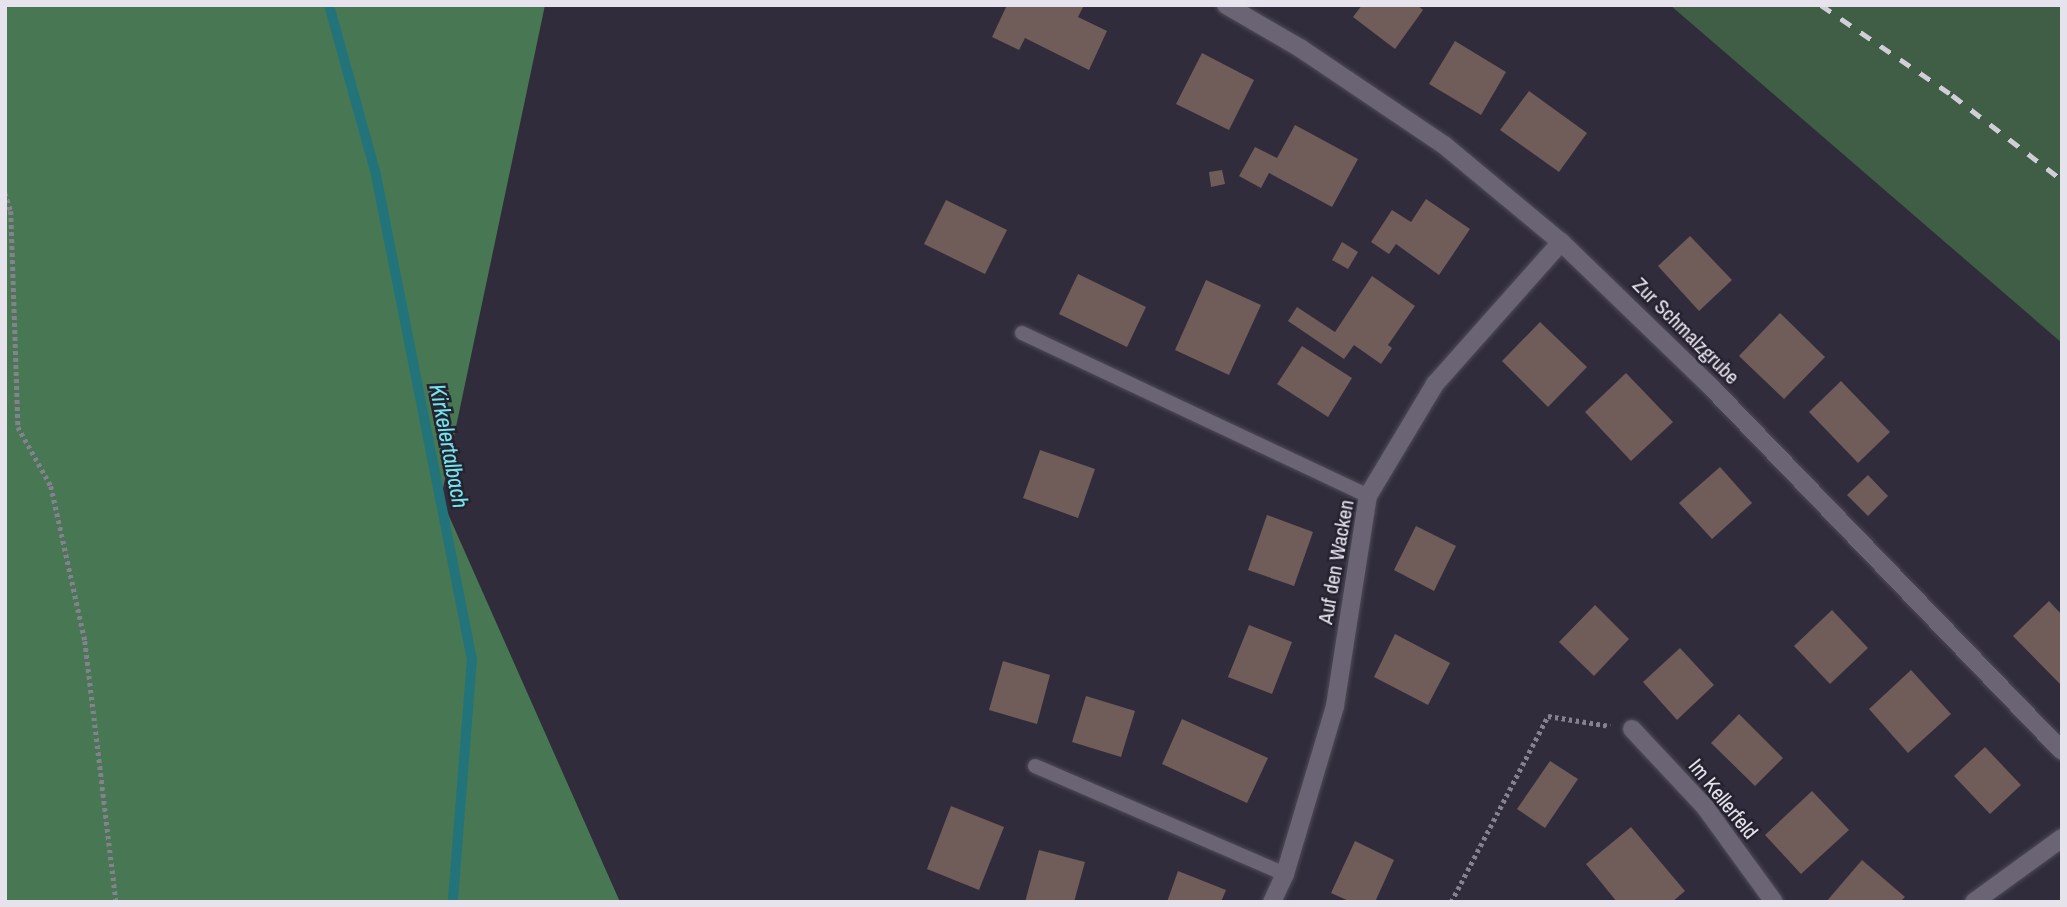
<!DOCTYPE html>
<html>
<head>
<meta charset="utf-8">
<style>
	body { margin:0 }
	#map { position:relative; width:2067px; height:907px; overflow:hidden; background:#312c3b; font-family:"Archivo Narrow",sans-serif }
	div>[style] { position:absolute }
	.green>* { inset:0; background:#3f5e45 }
	.forest>* { inset:0; background:#487753 }
	.stream>* { height:10px; margin:-5px; padding:0 5px; transform-origin:5px; border-radius:5px; background:#22747a }
	.building>* { inset:0; background:#705c58 }
	.path>* { height:4.5px; margin-top:-2.25px; transform-origin:0; background:repeating-linear-gradient(90deg,#86818e 0 3.5px,transparent 0 7px) }
	.roads { filter:drop-shadow(0 0 2px #4f4a57) drop-shadow(0 0 2px #4f4a57) }
	.service>* { height:14px; margin:-7px; padding:0 7px; transform-origin:7px; border-radius:7px; background:#6a6475 }
	.minor>* { height:18px; margin:-9px; padding:0 9px; transform-origin:9px; border-radius:9px; background:#6a6475 }
	.rail>* { height:5px; margin-top:-2.5px; transform-origin:0; background:repeating-linear-gradient(90deg,#d2ced8 0 12px,transparent 0 24px) }
	span { translate:-50% -50%; white-space:nowrap; text-align:center; line-height:1.15; -webkit-text-stroke:5px #272230; paint-order:stroke }
	.street-label { font-size:21px; color:#e7e3ed }
	.water-label { font-size:23px; color:#71e6ef; font-style:italic }
	.frame { position:absolute; inset:0; border:7px solid #e7e3ed; pointer-events:none }
</style>
</head>
<body>
<div id="map">
	<div class="green">
		<div style="clip-path:polygon(1671px 5px,2062px 5px,2062px 343px,1670px 5px)"></div>
	</div>
	<div class="forest">
		<div style="clip-path:polygon(5px 5px,545px 5px,441px 498px,620px 902px,5px 902px)"></div>
	</div>
	<div class="stream">
		<div style="left:329px;top:5px;width:176px;rotate:74.5deg"></div>
		<div style="left:376px;top:175px;width:492px;rotate:78.8deg"></div>
		<div style="left:472px;top:658px;width:245px;rotate:94.5deg"></div>
	</div>
	<div class="building">
		<div style="clip-path:polygon(1007px 5px,1084px 5px,1078px 17px,1107px 31px,1089px 70px,1025px 38px,1019px 50px,992px 37px)"></div>
		<div style="clip-path:polygon(1362px 5px,1417px 5px,1423px 10px,1395px 49px,1353px 17px)"></div>
		<div style="clip-path:polygon(1455px 41px,1506px 72px,1481px 115px,1429px 84px)"></div>
		<div style="clip-path:polygon(1202px 53px,1254px 80px,1229px 130px,1176px 104px)"></div>
		<div style="clip-path:polygon(1529px 91px,1587px 133px,1559px 172px,1500px 130px)"></div>
		<div style="clip-path:polygon(1295px 125px,1358px 159px,1332px 207px,1269px 173px,1261px 188px,1239px 176px,1255px 147px,1277px 158px)"></div>
		<div style="clip-path:polygon(1222px 170px,1225px 184px,1211px 187px,1209px 172px)"></div>
		<div style="clip-path:polygon(1426px 199px,1470px 229px,1439px 275px,1396px 244px,1389px 254px,1371px 242px,1392px 210px,1411px 222px)"></div>
		<div style="clip-path:polygon(946px 200px,1007px 230px,985px 274px,924px 244px)"></div>
		<div style="clip-path:polygon(1690px 236px,1732px 280px,1699px 311px,1658px 266px)"></div>
		<div style="clip-path:polygon(1342px 242px,1358px 252px,1348px 269px,1332px 260px)"></div>
		<div style="clip-path:polygon(1078px 274px,1146px 307px,1127px 347px,1059px 314px)"></div>
		<div style="clip-path:polygon(1372px 276px,1415px 306px,1388px 345px,1392px 348px,1381px 364px,1354px 345px,1344px 359px,1288px 321px,1297px 307px,1335px 332px)"></div>
		<div style="clip-path:polygon(1206px 280px,1261px 305px,1229px 375px,1175px 350px)"></div>
		<div style="clip-path:polygon(1780px 313px,1825px 357px,1784px 399px,1739px 356px)"></div>
		<div style="clip-path:polygon(1540px 322px,1587px 367px,1548px 407px,1502px 361px)"></div>
		<div style="clip-path:polygon(1302px 346px,1352px 378px,1328px 417px,1277px 384px)"></div>
		<div style="clip-path:polygon(1626px 373px,1673px 422px,1631px 461px,1585px 412px)"></div>
		<div style="clip-path:polygon(1841px 381px,1890px 432px,1858px 463px,1809px 412px)"></div>
		<div style="clip-path:polygon(1040px 450px,1095px 469px,1078px 518px,1023px 498px)"></div>
		<div style="clip-path:polygon(1720px 467px,1752px 503px,1712px 539px,1679px 503px)"></div>
		<div style="clip-path:polygon(1868px 475px,1888px 496px,1868px 516px,1847px 495px)"></div>
		<div style="clip-path:polygon(1267px 515px,1313px 532px,1294px 586px,1248px 570px)"></div>
		<div style="clip-path:polygon(1416px 526px,1456px 546px,1434px 591px,1394px 570px)"></div>
		<div style="clip-path:polygon(2049px 601px,2062px 615px,2062px 686px,2013px 636px)"></div>
		<div style="clip-path:polygon(1595px 605px,1629px 639px,1594px 676px,1559px 642px)"></div>
		<div style="clip-path:polygon(1832px 610px,1868px 648px,1830px 684px,1794px 646px)"></div>
		<div style="clip-path:polygon(1249px 625px,1292px 642px,1272px 694px,1228px 677px)"></div>
		<div style="clip-path:polygon(1395px 634px,1450px 663px,1428px 705px,1374px 677px)"></div>
		<div style="clip-path:polygon(1680px 648px,1714px 685px,1677px 720px,1643px 682px)"></div>
		<div style="clip-path:polygon(1003px 661px,1050px 675px,1037px 724px,989px 710px)"></div>
		<div style="clip-path:polygon(1911px 670px,1951px 714px,1908px 753px,1869px 709px)"></div>
		<div style="clip-path:polygon(1086px 696px,1135px 711px,1121px 757px,1072px 742px)"></div>
		<div style="clip-path:polygon(1739px 714px,1783px 758px,1755px 786px,1711px 743px)"></div>
		<div style="clip-path:polygon(1182px 719px,1268px 758px,1247px 803px,1162px 764px)"></div>
		<div style="clip-path:polygon(1985px 747px,2021px 785px,1990px 814px,1954px 776px)"></div>
		<div style="clip-path:polygon(1550px 761px,1578px 779px,1545px 828px,1517px 809px)"></div>
		<div style="clip-path:polygon(1812px 791px,1849px 830px,1801px 874px,1765px 835px)"></div>
		<div style="clip-path:polygon(951px 806px,1004px 827px,979px 890px,927px 869px)"></div>
		<div style="clip-path:polygon(1631px 827px,1685px 891px,1672px 902px,1617px 902px,1586px 864px)"></div>
		<div style="clip-path:polygon(1355px 841px,1394px 860px,1375px 902px,1351px 902px,1331px 893px)"></div>
		<div style="clip-path:polygon(1039px 850px,1085px 862px,1074px 902px,1025px 902px)"></div>
		<div style="clip-path:polygon(1862px 860px,1905px 897px,1900px 902px,1826px 902px)"></div>
		<div style="clip-path:polygon(1178px 871px,1226px 890px,1221px 902px,1167px 902px)"></div>
	</div>
	<div class="path">
		<div style="left:5px;top:193px;width:19px;rotate:72deg"></div>
		<div style="left:11px;top:211px;width:216px;rotate:88.1deg"></div>
		<div style="left:18px;top:427px;width:68px;rotate:60.8deg"></div>
		<div style="left:51px;top:486px;width:159px;rotate:77.6deg"></div>
		<div style="left:85px;top:641px;width:263px;rotate:83.2deg"></div>
		<div style="left:1451px;top:902px;width:210px;rotate:-62.5deg"></div>
		<div style="left:1548px;top:716px;width:63px;rotate:9.2deg"></div>
	</div>
	<div class="roads">
		<div class="service">
			<div style="left:1022px;top:333px;width:382px;rotate:25.2deg"></div>
			<div style="left:1035px;top:766px;width:272px;rotate:23.4deg"></div>
		</div>
		<div class="minor">
			<div style="left:1226px;top:5px;width:86px;rotate:30.2deg"></div>
			<div style="left:1300px;top:48px;width:174px;rotate:34deg"></div>
			<div style="left:1444px;top:145px;width:152px;rotate:39.7deg"></div>
			<div style="left:1561px;top:242px;width:210px;rotate:44deg"></div>
			<div style="left:1712px;top:388px;width:504px;rotate:46.04deg"></div>
			<div style="left:1632px;top:729px;width:107px;rotate:46.9deg"></div>
			<div style="left:1705px;top:807px;width:117px;rotate:54deg"></div>
			<div style="left:1272px;top:902px;width:31px;rotate:-65deg"></div>
			<div style="left:1285px;top:874px;width:175px;rotate:-73.4deg"></div>
			<div style="left:1335px;top:706px;width:213px;rotate:-81.1deg"></div>
			<div style="left:1368px;top:496px;width:131px;rotate:-59.1deg"></div>
			<div style="left:1435px;top:384px;width:190px;rotate:-48.4deg"></div>
			<div style="left:1974px;top:902px;width:109px;rotate:-36deg"></div>
		</div>
	</div>
	<div class="rail">
		<div style="left:1821px;top:5px;width:159px;rotate:34.5deg"></div>
		<div style="left:1952px;top:95px;width:139px;rotate:37.7deg"></div>
	</div>
	<div class="street-label">
		<span style="left:1686px;top:331px;rotate:45deg">Zur Schmalzgrube</span>
		<span style="left:1336px;top:562px;rotate:-80deg">Auf den Wacken</span>
		<span style="left:1723px;top:799px;rotate:51deg">Im Kellerfeld</span>
	</div>
	<div class="water-label">
		<span style="left:449px;top:446px;rotate:79deg">Kirkelertalbach</span>
	</div>
	<div class="frame"></div>
</div>
</body>
</html>
